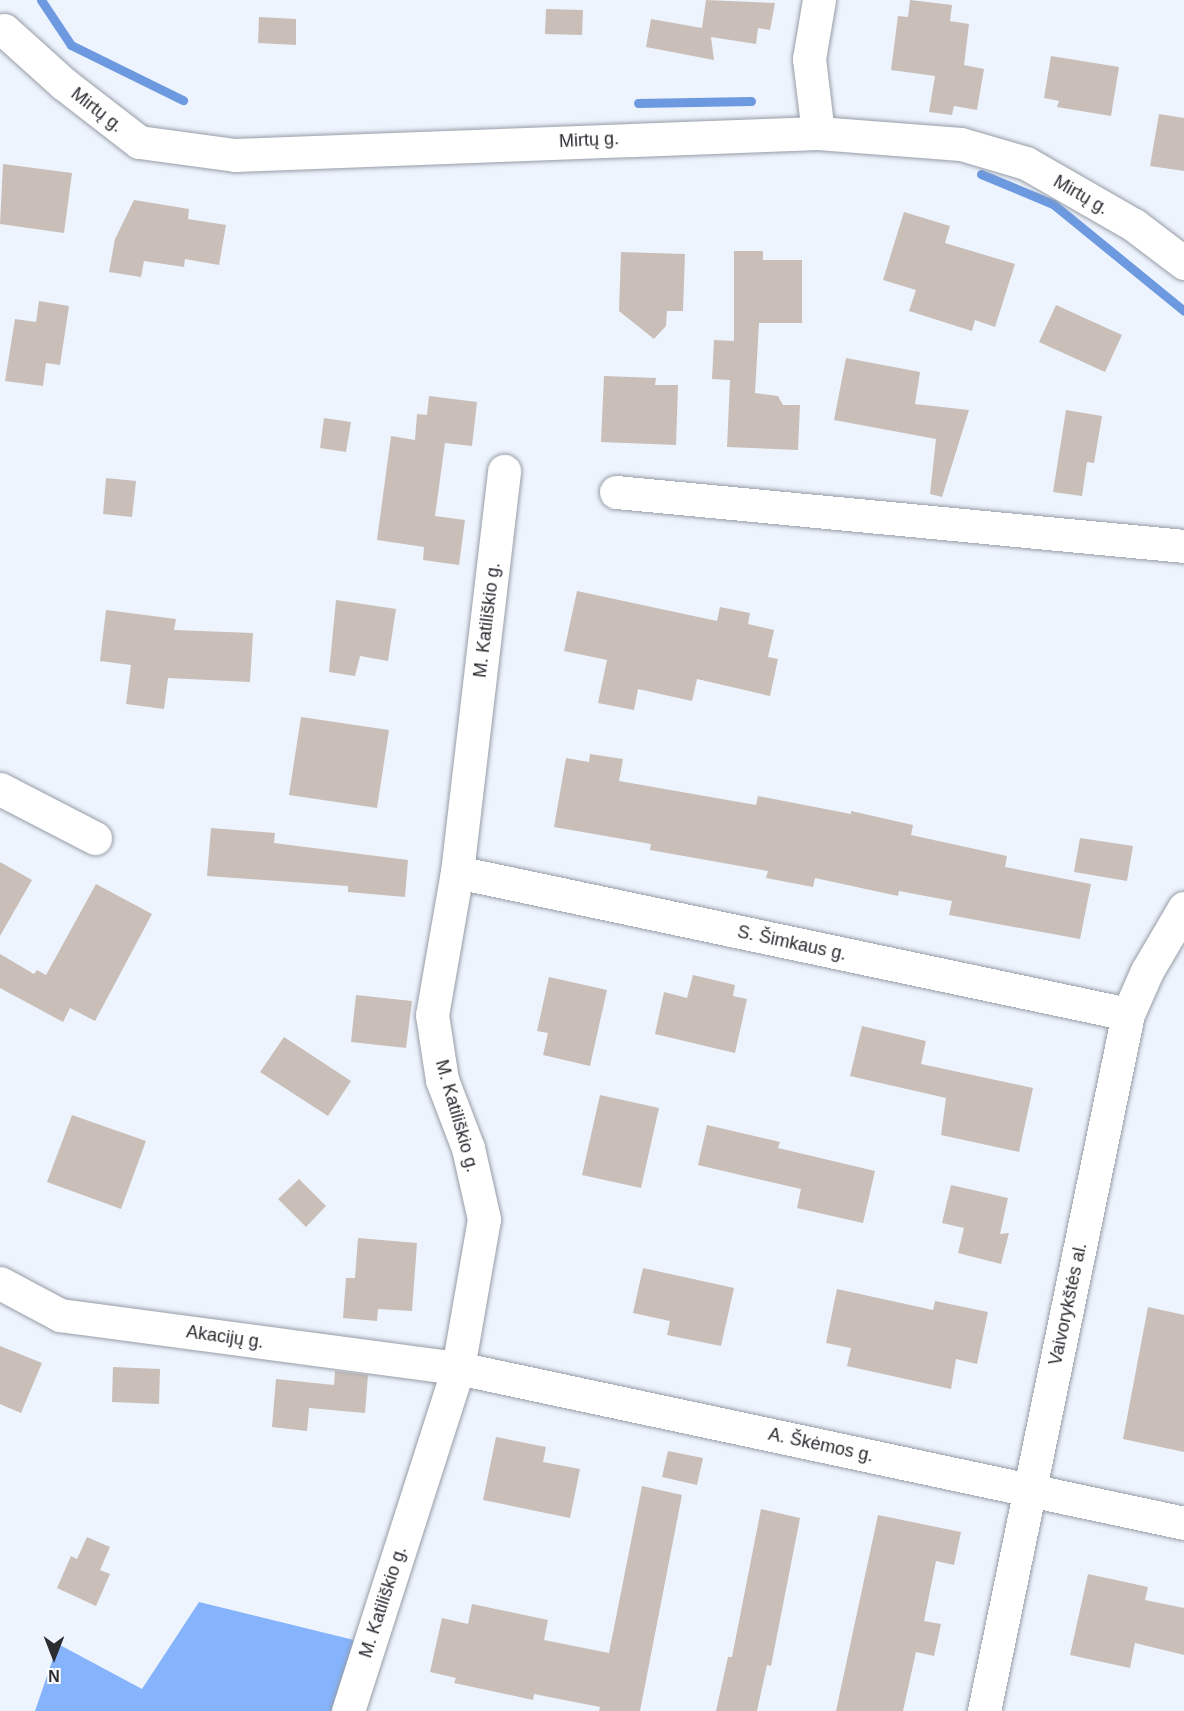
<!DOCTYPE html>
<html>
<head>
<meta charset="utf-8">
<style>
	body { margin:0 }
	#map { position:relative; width:1184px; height:1711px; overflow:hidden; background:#eef4fe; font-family:Helvetica,sans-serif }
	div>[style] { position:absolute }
	.forest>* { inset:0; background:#85b3fc }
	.stream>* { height:9px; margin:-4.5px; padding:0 4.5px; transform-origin:4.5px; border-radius:4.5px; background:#6c99df }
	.building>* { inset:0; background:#c9bfb8 }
	.roads { filter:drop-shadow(0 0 2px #979da6) drop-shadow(0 0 2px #979da6) }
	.minor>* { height:33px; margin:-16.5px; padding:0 16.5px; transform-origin:16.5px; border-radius:16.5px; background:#fff }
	span { translate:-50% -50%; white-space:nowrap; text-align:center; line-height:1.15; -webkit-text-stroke:6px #fff; paint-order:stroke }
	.street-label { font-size:18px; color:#2a2c30 }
	.north { position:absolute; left:24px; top:1627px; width:60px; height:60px; -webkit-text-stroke:4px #fff; paint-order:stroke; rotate:180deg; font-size:16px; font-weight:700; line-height:24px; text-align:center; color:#2a2c30 }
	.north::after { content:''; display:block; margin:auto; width:21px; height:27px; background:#2a2c30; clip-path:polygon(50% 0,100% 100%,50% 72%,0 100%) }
</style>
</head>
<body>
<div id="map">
	<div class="forest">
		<div style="clip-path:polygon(199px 1602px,354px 1640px,332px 1711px,35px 1711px,58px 1644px,142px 1689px)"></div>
	</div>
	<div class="stream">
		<div style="left:41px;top:0;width:54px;rotate:56.3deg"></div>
		<div style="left:71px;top:45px;width:125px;rotate:26.2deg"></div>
		<div style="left:638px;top:103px;width:113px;rotate:-1deg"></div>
		<div style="left:981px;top:174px;width:78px;rotate:22.6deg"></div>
		<div style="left:1053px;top:204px;width:169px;rotate:39.2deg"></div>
	</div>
	<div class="building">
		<div style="clip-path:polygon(706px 0,775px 3px,770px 30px,758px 28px,756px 44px,711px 37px,714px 60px,646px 47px,651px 19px,702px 28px)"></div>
		<div style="clip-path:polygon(910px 0,952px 5px,950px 21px,969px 24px,964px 65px,984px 69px,977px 110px,954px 106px,952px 115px,929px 112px,935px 76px,891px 70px,898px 16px,908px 17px)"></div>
		<div style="clip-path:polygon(546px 9px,583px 10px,582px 35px,545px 34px)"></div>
		<div style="clip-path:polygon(259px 17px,296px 19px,296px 45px,258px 43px)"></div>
		<div style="clip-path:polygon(1051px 56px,1119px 67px,1111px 116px,1057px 107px,1059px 101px,1044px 98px)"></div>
		<div style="clip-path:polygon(1159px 114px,1184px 118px,1184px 171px,1150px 166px)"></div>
		<div style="clip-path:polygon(3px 164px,72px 173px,64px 233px,0 224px)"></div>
		<div style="clip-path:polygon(134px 200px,189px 209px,188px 219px,226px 225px,219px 265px,185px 259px,184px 267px,144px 261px,141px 277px,109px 272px,115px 239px)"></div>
		<div style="clip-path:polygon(904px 212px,950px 226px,945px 243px,1015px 264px,995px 327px,975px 320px,972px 331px,909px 311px,916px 290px,883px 280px)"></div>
		<div style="clip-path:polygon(734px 251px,763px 251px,763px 260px,802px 260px,802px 323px,759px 323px,755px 393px,778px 396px,783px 405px,800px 405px,798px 450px,727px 447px,730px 380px,712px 379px,714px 340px,734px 341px)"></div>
		<div style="clip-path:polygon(621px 252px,685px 254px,683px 311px,667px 311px,666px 326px,654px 339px,619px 311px)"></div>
		<div style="clip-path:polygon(39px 301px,69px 306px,60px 365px,46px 363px,43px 386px,5px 381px,15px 319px,36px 322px)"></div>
		<div style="clip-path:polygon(1056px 305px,1122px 335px,1105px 372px,1039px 342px)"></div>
		<div style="clip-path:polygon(846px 358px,920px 372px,915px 404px,969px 410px,942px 497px,930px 494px,936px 439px,834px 420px)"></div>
		<div style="clip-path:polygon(604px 376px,656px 378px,655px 385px,678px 385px,676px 445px,601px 442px)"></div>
		<div style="clip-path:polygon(429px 396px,477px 402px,472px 446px,445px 443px,435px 516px,465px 520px,459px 565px,423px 560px,424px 547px,377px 540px,391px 436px,415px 440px,417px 414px,427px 415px)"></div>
		<div style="clip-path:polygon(1066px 410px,1102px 416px,1094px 463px,1087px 462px,1082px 496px,1053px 492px)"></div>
		<div style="clip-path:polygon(324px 418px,351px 422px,346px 452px,320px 448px)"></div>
		<div style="clip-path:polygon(106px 478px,136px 481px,132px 517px,103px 514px)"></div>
		<div style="clip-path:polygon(577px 591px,717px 621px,720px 607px,750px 613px,748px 624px,774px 630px,768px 657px,778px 659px,770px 696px,697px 679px,692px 701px,638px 689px,634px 710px,598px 703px,607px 660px,564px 651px)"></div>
		<div style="clip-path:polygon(336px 600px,396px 609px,388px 661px,360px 656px,355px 676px,329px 672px)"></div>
		<div style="clip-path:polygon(106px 610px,176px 619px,174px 630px,253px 633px,250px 682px,168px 678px,164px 709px,126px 704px,131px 665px,100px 661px)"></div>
		<div style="clip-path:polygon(301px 717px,389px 730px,377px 808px,289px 795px)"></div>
		<div style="clip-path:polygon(590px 754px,623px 759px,619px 781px,756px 805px,758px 796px,851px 814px,851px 811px,913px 825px,911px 835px,1007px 856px,1005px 867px,1091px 884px,1080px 939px,949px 915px,952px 901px,899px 891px,898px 896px,815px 878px,813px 887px,766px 878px,768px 871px,650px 850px,651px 844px,554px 827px,566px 758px,589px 762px)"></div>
		<div style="clip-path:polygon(211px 828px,275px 833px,274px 843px,408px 860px,405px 897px,348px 892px,348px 886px,207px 876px)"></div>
		<div style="clip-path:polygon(1080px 838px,1133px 846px,1127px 881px,1074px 872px)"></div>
		<div style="clip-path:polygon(0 862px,32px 880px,0 936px)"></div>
		<div style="clip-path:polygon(96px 884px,152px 914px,95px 1021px,70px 1008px,63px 1022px,0 988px,0 954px,34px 974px,37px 970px,46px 975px)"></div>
		<div style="clip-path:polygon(693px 975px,735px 985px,733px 996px,747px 999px,735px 1053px,655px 1034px,664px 992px,687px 998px)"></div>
		<div style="clip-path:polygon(549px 977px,607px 990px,590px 1066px,543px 1055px,548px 1033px,537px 1031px)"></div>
		<div style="clip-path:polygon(356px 995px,412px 1001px,406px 1048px,351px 1042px)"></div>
		<div style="clip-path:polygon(862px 1026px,926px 1041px,921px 1064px,1033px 1088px,1019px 1152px,941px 1135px,946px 1098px,850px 1076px)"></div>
		<div style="clip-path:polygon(284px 1037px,351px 1081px,328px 1116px,260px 1072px)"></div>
		<div style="clip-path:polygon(600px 1095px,659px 1108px,641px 1188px,582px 1175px)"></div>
		<div style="clip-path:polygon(72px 1115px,146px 1141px,121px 1209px,47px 1182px)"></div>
		<div style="clip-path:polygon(707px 1125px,780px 1142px,778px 1148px,875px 1171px,863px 1223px,797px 1208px,801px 1189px,698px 1165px)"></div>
		<div style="clip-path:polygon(299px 1179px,326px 1206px,306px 1227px,278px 1199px)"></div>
		<div style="clip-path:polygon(951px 1185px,1008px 1198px,1000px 1234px,1009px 1233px,1001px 1264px,958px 1253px,964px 1228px,942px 1223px)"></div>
		<div style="clip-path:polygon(358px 1238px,417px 1243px,412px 1311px,378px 1309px,377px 1321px,343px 1318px,346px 1278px,355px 1278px)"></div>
		<div style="clip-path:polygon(643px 1268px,734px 1288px,721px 1346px,667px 1335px,670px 1321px,633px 1313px)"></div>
		<div style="clip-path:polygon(837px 1289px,933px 1310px,935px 1301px,988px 1312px,977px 1364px,956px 1359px,951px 1389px,847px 1366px,851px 1348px,826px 1343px)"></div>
		<div style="clip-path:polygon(1148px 1307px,1184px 1315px,1184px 1452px,1123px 1439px)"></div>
		<div style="clip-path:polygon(0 1346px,42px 1363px,21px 1413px,0 1404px)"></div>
		<div style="clip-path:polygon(113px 1367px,160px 1369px,159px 1404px,112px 1402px)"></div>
		<div style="clip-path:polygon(335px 1371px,368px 1375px,365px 1413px,309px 1408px,307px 1431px,272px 1427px,276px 1379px,334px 1385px)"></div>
		<div style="clip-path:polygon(496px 1437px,546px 1447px,543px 1462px,580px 1469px,570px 1518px,483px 1500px)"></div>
		<div style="clip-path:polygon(668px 1451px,703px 1458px,697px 1485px,662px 1477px)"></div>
		<div style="clip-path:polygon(642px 1486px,682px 1495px,640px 1711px,599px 1711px,600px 1707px,534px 1694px,533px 1700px,454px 1683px,456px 1678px,430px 1672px,442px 1618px,468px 1624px,472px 1604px,548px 1620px,544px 1640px,609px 1653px)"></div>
		<div style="clip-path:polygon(761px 1509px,800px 1518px,771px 1666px,767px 1665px,757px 1711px,716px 1711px,728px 1657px,732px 1657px)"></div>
		<div style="clip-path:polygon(878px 1515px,961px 1532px,954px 1565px,936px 1561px,924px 1621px,941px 1624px,934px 1656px,916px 1652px,903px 1711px,836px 1711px)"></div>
		<div style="clip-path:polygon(87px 1537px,110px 1547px,100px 1570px,110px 1574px,96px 1606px,57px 1588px,71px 1556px,77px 1559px)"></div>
		<div style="clip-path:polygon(1088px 1574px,1148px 1587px,1145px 1600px,1184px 1608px,1184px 1655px,1135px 1643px,1130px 1668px,1070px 1655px)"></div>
	</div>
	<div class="roads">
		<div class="minor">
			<div style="left:4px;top:30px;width:81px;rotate:42deg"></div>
			<div style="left:64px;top:84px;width:95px;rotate:37.7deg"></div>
			<div style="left:139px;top:142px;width:97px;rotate:7.7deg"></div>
			<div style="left:235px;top:155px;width:583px;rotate:-2.16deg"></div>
			<div style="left:818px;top:133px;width:143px;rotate:4.4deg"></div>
			<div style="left:961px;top:144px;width:68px;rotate:16.3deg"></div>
			<div style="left:1026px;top:163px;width:125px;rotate:29.9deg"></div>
			<div style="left:1134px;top:225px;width:63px;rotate:37.2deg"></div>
			<div style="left:818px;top:133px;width:75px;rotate:-96.9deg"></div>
			<div style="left:809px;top:59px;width:60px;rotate:-80.4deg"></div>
			<div style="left:616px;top:492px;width:571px;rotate:5.43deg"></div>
			<div style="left:0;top:789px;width:107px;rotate:27.3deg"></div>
			<div style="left:457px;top:872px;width:686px;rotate:11.95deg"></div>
			<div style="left:0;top:1283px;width:68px;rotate:28.1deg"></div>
			<div style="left:60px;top:1315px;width:402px;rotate:7.6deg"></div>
			<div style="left:458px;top:1368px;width:742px;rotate:12.05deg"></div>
			<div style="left:348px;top:1711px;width:360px;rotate:-72.2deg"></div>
			<div style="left:458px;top:1368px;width:151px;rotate:-80.1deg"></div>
			<div style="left:484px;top:1219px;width:73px;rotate:-102.7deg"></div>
			<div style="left:468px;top:1148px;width:73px;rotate:-110.9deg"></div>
			<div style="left:442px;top:1080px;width:66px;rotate:-98.7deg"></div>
			<div style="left:432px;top:1015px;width:145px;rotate:-80.1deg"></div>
			<div style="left:457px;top:872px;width:404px;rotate:-83.3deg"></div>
			<div style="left:984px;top:1711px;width:712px;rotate:-78.33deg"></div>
			<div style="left:1128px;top:1014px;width:47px;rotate:-66.2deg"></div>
			<div style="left:1147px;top:971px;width:73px;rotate:-59.6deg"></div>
		</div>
	</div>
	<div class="street-label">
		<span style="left:97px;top:110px;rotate:38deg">Mirtų g.</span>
		<span style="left:589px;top:140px;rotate:-3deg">Mirtų g.</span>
		<span style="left:1081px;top:195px;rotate:30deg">Mirtų g.</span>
		<span style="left:487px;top:620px;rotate:-83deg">M. Katiliškio g.</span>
		<span style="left:792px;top:943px;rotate:12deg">S. Šimkaus g.</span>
		<span style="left:457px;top:1116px;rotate:74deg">M. Katiliškio g.</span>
		<span style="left:1068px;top:1304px;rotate:-78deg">Vaivorykštės al.</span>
		<span style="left:225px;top:1337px;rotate:8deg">Akacijų g.</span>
		<span style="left:821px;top:1445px;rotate:12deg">A. Škėmos g.</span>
		<span style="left:383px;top:1602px;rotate:-72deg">M. Katiliškio g.</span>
	</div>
	<div class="north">N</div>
</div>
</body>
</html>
